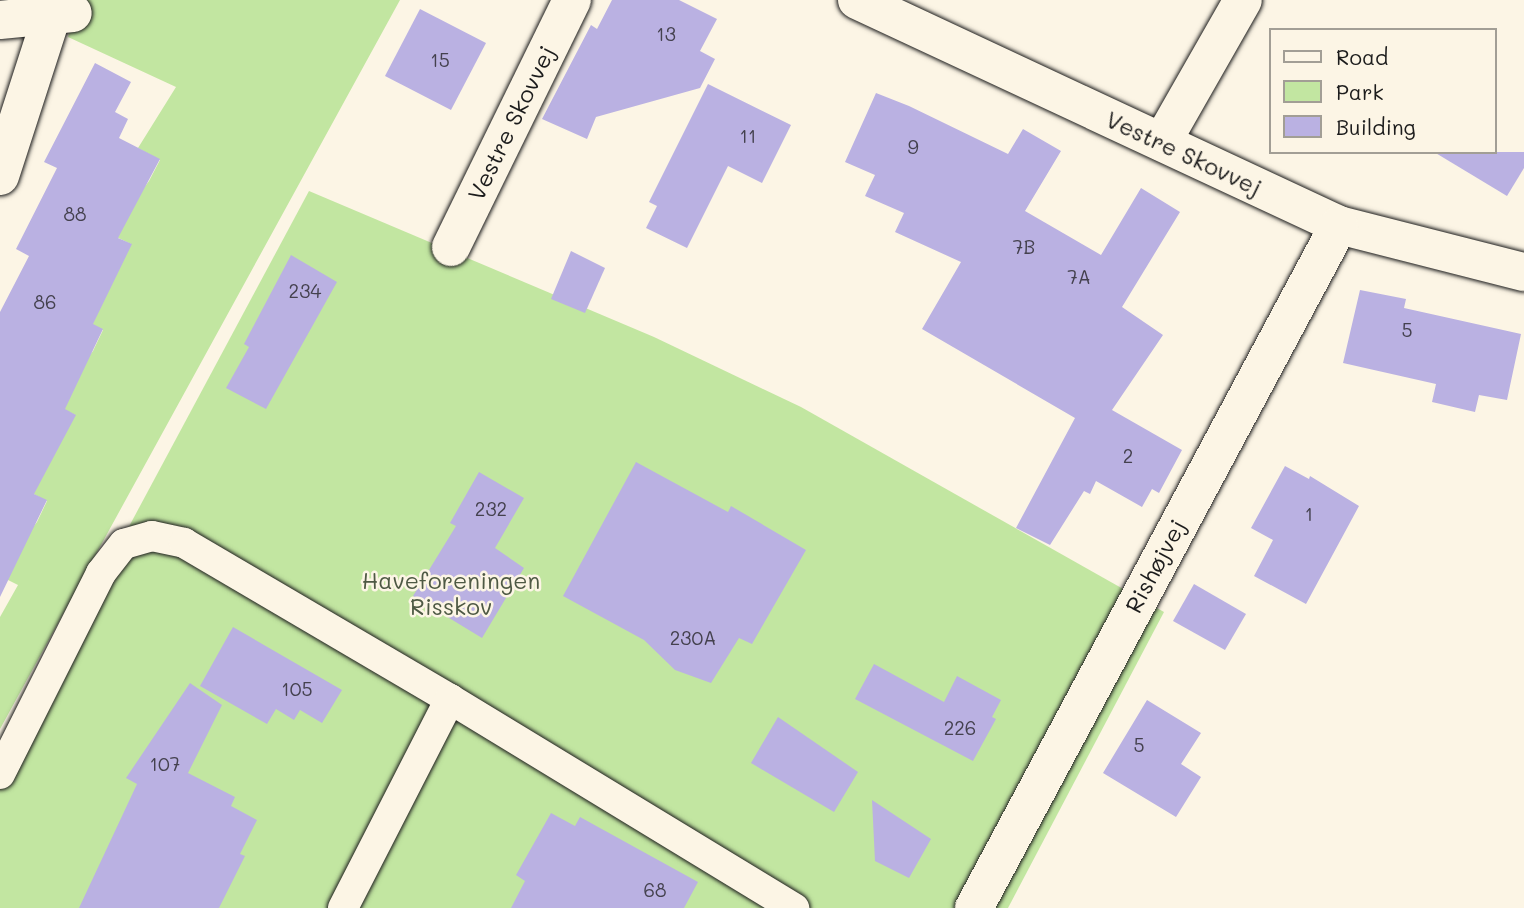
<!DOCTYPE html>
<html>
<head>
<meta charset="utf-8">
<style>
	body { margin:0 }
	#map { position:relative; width:1524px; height:908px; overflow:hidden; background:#fcf5e5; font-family:Mali,sans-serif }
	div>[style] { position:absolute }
	.green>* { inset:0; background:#c2e6a1 }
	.building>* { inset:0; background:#bab1e2 }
	.roads { filter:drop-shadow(0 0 2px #1c1c1c) drop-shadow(0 0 2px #1c1c1c) }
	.service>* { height:30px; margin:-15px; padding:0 15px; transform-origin:15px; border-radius:15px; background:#fcf5e5 }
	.minor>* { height:38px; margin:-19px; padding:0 19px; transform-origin:19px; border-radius:19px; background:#fcf5e5 }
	span { translate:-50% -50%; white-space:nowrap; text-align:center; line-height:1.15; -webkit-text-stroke:5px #fcf5e5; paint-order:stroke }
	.number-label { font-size:19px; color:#44414e }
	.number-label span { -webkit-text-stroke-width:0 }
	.street-label { font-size:23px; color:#1c1c1c }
	.park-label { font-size:23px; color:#4e5944 }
	.legend { position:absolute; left:1269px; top:28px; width:228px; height:126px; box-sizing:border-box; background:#fcf5e5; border:2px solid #a29e95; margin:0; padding:9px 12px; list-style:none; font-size:21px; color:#1c1c1c }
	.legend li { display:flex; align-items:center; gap:14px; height:35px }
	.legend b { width:35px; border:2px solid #a29e95 }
</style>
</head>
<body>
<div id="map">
	<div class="green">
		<div style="clip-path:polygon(80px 0,400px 0,0 729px,0 617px,18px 585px,0 576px,0 569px,37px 522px,47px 501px,24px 489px,75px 415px,54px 404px,93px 351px,103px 330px,81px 319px,131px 244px,110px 234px,149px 181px,160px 160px,138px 148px,176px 87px,68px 37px)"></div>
		<div style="clip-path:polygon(309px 191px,654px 337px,801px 407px,1164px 612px,1008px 908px,0 908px,0 767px)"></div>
	</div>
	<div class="building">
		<div style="clip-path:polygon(612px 0,679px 0,717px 19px,700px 51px,715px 59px,700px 88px,596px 117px,587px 139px,542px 119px,591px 25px,597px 29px)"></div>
		<div style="clip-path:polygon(420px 9px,486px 43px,451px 110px,385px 76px)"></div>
		<div style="clip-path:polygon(95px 63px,131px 82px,115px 112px,128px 119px,119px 138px,160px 159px,118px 238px,132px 244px,93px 324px,103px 329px,65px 409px,76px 415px,34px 494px,47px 500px,0 597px,0 312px,29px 256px,16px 249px,57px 168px,44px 162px)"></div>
		<div style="clip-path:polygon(708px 84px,791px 125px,762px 183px,728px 166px,687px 248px,646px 228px,657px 206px,649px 202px)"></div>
		<div style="clip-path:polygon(876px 93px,909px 106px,1008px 154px,1023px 129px,1061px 151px,1025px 211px,1101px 255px,1141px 188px,1180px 212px,1122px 307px,1163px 335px,1112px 410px,1182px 450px,1159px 493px,1152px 489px,1142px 507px,1096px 481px,1090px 494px,1084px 491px,1050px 545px,1016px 528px,1075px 418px,922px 329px,961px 262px,895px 232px,904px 213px,865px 196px,875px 175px,845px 162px)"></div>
		<div style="clip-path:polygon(1434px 152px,1524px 152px,1524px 168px,1507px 196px)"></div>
		<div style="clip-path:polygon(571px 251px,605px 268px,585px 313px,551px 299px)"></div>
		<div style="clip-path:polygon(291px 255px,337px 282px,266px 409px,226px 388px,249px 347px,244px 344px)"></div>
		<div style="clip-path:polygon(1360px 290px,1406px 299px,1404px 308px,1521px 334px,1507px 400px,1479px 395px,1475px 412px,1432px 402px,1436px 384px,1343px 363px)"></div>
		<div style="clip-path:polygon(636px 462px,728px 512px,731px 506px,806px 550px,752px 644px,739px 638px,711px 683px,675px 670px,644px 640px,563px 596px)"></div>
		<div style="clip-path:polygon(1285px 466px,1309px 479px,1310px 476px,1359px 506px,1306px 604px,1254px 576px,1273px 540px,1251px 528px)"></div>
		<div style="clip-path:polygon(479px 472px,524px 498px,495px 548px,524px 568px,482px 638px,413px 596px,456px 526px,450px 523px)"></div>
		<div style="clip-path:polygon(1194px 584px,1246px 614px,1225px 650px,1173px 621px)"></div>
		<div style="clip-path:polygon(233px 627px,342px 690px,322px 723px,300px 710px,294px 720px,276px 709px,267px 724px,200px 686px)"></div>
		<div style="clip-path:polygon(874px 664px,944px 702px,957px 676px,1001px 700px,992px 717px,996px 719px,973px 761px,855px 699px)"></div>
		<div style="clip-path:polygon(190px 683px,222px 705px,188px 773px,235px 797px,231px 806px,257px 820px,240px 854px,245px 856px,219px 908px,79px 908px,137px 784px,126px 778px)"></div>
		<div style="clip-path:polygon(1147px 700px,1201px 733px,1181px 764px,1201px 777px,1176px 817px,1103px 773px)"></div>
		<div style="clip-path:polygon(778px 717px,858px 772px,834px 812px,751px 763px)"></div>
		<div style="clip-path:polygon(872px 800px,931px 839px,909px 878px,875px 861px)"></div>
		<div style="clip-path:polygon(551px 813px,575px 826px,580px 817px,698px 882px,684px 908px,511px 908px,525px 881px,516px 875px)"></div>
	</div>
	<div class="roads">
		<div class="service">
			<div style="left:0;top:774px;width:225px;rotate:-63.3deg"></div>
			<div style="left:101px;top:573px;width:37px;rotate:-52deg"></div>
			<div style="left:124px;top:544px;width:29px;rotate:-16deg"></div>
			<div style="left:152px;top:536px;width:33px;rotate:12deg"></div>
			<div style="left:184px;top:543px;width:308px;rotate:30.4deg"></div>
			<div style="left:343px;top:908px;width:235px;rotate:-62.9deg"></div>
			<div style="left:450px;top:699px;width:403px;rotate:31.3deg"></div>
		</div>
		<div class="minor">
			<div style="left:857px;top:0;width:532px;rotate:25.02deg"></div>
			<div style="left:1339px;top:225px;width:191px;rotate:14.3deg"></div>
			<div style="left:0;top:20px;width:73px;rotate:-5.5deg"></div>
			<div style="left:1162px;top:142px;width:163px;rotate:-60.3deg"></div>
			<div style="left:0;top:176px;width:169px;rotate:-72.1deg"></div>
			<div style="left:451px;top:247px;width:275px;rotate:-63.9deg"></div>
			<div style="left:974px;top:908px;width:774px;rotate:-61.88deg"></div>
		</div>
	</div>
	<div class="number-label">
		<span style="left:666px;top:34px">13</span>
		<span style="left:440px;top:60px">15</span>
		<span style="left:748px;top:136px">11</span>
		<span style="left:913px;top:147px">9</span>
		<span style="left:75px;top:214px">88</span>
		<span style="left:1024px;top:247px">7B</span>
		<span style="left:1079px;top:277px">7A</span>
		<span style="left:305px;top:291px">234</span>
		<span style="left:45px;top:302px">86</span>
		<span style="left:1407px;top:330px">5</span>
		<span style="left:1128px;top:456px">2</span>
		<span style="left:491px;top:509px">232</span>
		<span style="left:1309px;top:514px">1</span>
		<span style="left:693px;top:638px">230A</span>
		<span style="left:297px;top:689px">105</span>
		<span style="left:960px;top:728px">226</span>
		<span style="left:1139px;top:745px">5</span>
		<span style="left:165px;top:764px">107</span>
		<span style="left:655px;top:890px">68</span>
	</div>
	<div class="street-label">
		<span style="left:511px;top:123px;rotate:-64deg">Vestre Skovvej</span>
		<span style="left:1184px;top:153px;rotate:25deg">Vestre Skovvej</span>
		<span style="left:1155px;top:566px;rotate:-62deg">Rishøjvej</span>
	</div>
	<div class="park-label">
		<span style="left:451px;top:593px">Haveforeningen<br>Risskov</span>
	</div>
	<ul class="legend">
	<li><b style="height:9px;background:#fcf5e5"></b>Road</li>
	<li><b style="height:19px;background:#c2e6a1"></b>Park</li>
	<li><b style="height:19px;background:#bab1e2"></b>Building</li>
	</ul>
</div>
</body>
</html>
